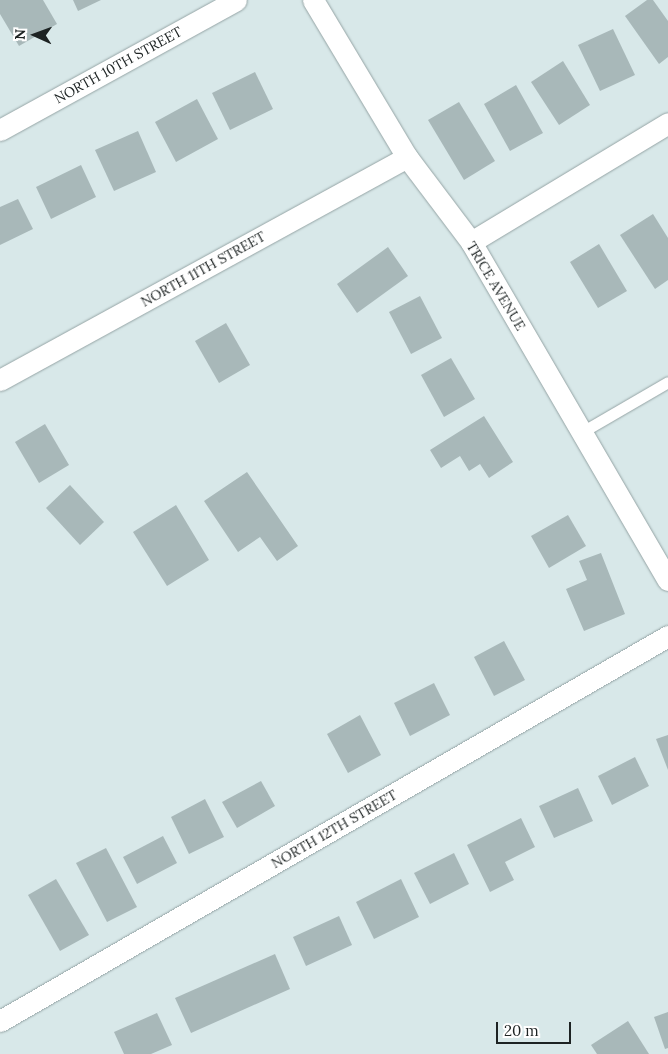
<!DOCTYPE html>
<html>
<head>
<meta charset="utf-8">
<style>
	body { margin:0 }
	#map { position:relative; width:668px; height:1054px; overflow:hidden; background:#d8e8e9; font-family:Lora,serif }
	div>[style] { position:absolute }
	.building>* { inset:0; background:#a8b8b9 }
	.roads { filter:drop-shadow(0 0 1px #95a4a5) drop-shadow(0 0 1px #95a4a5) }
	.lane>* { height:11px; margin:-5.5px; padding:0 5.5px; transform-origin:5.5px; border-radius:5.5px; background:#fff }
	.street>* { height:21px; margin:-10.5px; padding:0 10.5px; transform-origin:10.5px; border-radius:10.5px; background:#fff }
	span { translate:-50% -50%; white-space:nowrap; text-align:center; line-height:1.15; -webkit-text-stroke:4.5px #fff; paint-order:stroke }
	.street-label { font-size:14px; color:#1d2323 }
	.north { position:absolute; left:10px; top:10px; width:50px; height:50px; -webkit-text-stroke:4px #fff; paint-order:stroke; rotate:272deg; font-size:14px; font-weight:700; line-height:20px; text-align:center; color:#1d2323 }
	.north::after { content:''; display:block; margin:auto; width:18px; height:22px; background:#1d2323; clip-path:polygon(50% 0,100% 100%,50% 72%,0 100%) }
	.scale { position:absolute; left:496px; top:1022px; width:75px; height:22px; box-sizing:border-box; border:2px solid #1d2323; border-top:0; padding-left:6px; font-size:15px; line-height:18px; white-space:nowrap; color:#1d2323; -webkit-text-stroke:4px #fff; paint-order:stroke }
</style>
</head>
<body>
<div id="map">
	<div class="building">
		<div style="clip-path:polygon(0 0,43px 0,57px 24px,19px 46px,0 14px)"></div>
		<div style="clip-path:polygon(73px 0,101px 0,78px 11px)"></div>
		<div style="clip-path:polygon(647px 0,653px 0,668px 21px,668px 57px,659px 64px,625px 16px)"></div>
		<div style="clip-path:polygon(613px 29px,635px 75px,600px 91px,578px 45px)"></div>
		<div style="clip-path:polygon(563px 61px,590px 105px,559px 125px,531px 82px)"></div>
		<div style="clip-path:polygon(255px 72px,273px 109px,230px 130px,212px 93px)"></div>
		<div style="clip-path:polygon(516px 85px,543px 133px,510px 151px,484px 104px)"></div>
		<div style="clip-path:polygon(197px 99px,218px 139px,176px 162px,155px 122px)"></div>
		<div style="clip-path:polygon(459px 102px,495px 161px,464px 180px,428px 120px)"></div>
		<div style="clip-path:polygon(138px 131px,156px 172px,114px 191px,95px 150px)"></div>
		<div style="clip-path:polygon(81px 165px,96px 197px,51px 219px,36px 187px)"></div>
		<div style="clip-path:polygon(18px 199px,33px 229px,0 245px,0 207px)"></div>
		<div style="clip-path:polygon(653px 214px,668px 238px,668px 280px,655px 289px,620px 235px)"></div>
		<div style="clip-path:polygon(599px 244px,627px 291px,598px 308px,570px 262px)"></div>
		<div style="clip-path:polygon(388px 247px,408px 276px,357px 313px,337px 284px)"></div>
		<div style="clip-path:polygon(420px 296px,442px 338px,411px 354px,389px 312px)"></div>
		<div style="clip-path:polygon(226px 323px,250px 365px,219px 383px,195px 341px)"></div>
		<div style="clip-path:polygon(451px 358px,475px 399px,444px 417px,421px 375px)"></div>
		<div style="clip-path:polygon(484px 416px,513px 462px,489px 478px,480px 464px,469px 471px,460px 456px,441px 468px,430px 450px)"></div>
		<div style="clip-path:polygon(45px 424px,69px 465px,39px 483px,15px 442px)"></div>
		<div style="clip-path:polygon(247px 472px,298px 546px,277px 561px,260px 537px,238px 552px,204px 501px)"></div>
		<div style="clip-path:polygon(70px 485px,104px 522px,80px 545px,46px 508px)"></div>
		<div style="clip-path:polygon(176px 505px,209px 560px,167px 586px,133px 532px)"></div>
		<div style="clip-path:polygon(568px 515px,586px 546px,549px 568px,531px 536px)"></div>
		<div style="clip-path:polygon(601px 553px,625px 614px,584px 631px,566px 589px,587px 580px,579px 561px)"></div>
		<div style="clip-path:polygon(504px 641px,525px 680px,494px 696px,474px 657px)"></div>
		<div style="clip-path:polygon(434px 683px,450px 715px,410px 736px,394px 703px)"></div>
		<div style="clip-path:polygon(360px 715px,381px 755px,348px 773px,327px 734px)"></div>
		<div style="clip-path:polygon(668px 735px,668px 770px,656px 739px)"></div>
		<div style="clip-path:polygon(635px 757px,649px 786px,612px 805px,598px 776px)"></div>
		<div style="clip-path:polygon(261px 781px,275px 806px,237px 828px,222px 802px)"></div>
		<div style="clip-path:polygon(578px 788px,593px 821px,554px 838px,539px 806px)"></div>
		<div style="clip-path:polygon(205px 799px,224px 837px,189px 854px,171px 817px)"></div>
		<div style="clip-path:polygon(521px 818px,535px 847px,505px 862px,514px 880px,490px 892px,467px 845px)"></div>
		<div style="clip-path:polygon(163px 836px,177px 863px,137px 884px,123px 857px)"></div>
		<div style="clip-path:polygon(106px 848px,137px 907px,107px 922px,76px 863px)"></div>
		<div style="clip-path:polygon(454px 853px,469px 884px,430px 904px,414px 873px)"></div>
		<div style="clip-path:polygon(56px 879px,89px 935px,60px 951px,28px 895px)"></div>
		<div style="clip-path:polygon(401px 879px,419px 917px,374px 939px,356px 902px)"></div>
		<div style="clip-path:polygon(339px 916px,352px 945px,306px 966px,293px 937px)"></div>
		<div style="clip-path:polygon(275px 954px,290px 989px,191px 1033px,175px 998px)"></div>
		<div style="clip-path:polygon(668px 1012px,668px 1048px,665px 1049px,654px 1017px)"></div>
		<div style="clip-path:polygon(157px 1013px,172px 1045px,151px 1054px,124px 1054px,114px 1032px)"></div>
		<div style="clip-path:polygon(628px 1021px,649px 1054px,597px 1054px,591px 1045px)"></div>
	</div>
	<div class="roads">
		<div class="lane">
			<div style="left:582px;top:432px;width:99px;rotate:-30.2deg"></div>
		</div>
		<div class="street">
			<div style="left:313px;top:0;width:183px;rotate:59.1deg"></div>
			<div style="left:407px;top:157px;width:106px;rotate:53deg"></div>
			<div style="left:471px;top:242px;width:391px;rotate:59.8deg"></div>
			<div style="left:0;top:130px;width:269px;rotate:-28.8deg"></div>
			<div style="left:471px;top:242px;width:230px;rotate:-31.1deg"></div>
			<div style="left:0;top:380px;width:464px;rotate:-28.7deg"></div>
			<div style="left:0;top:1021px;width:771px;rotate:-29.96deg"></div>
		</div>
	</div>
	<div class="street-label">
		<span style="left:118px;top:65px;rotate:-29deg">NORTH 10TH STREET</span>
		<span style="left:203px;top:269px;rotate:-29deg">NORTH 11TH STREET</span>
		<span style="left:496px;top:286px;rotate:59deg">TRICE AVENUE</span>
		<span style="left:334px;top:829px;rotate:-30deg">NORTH 12TH STREET</span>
	</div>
	<div class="north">N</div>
	<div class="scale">20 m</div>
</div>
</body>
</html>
